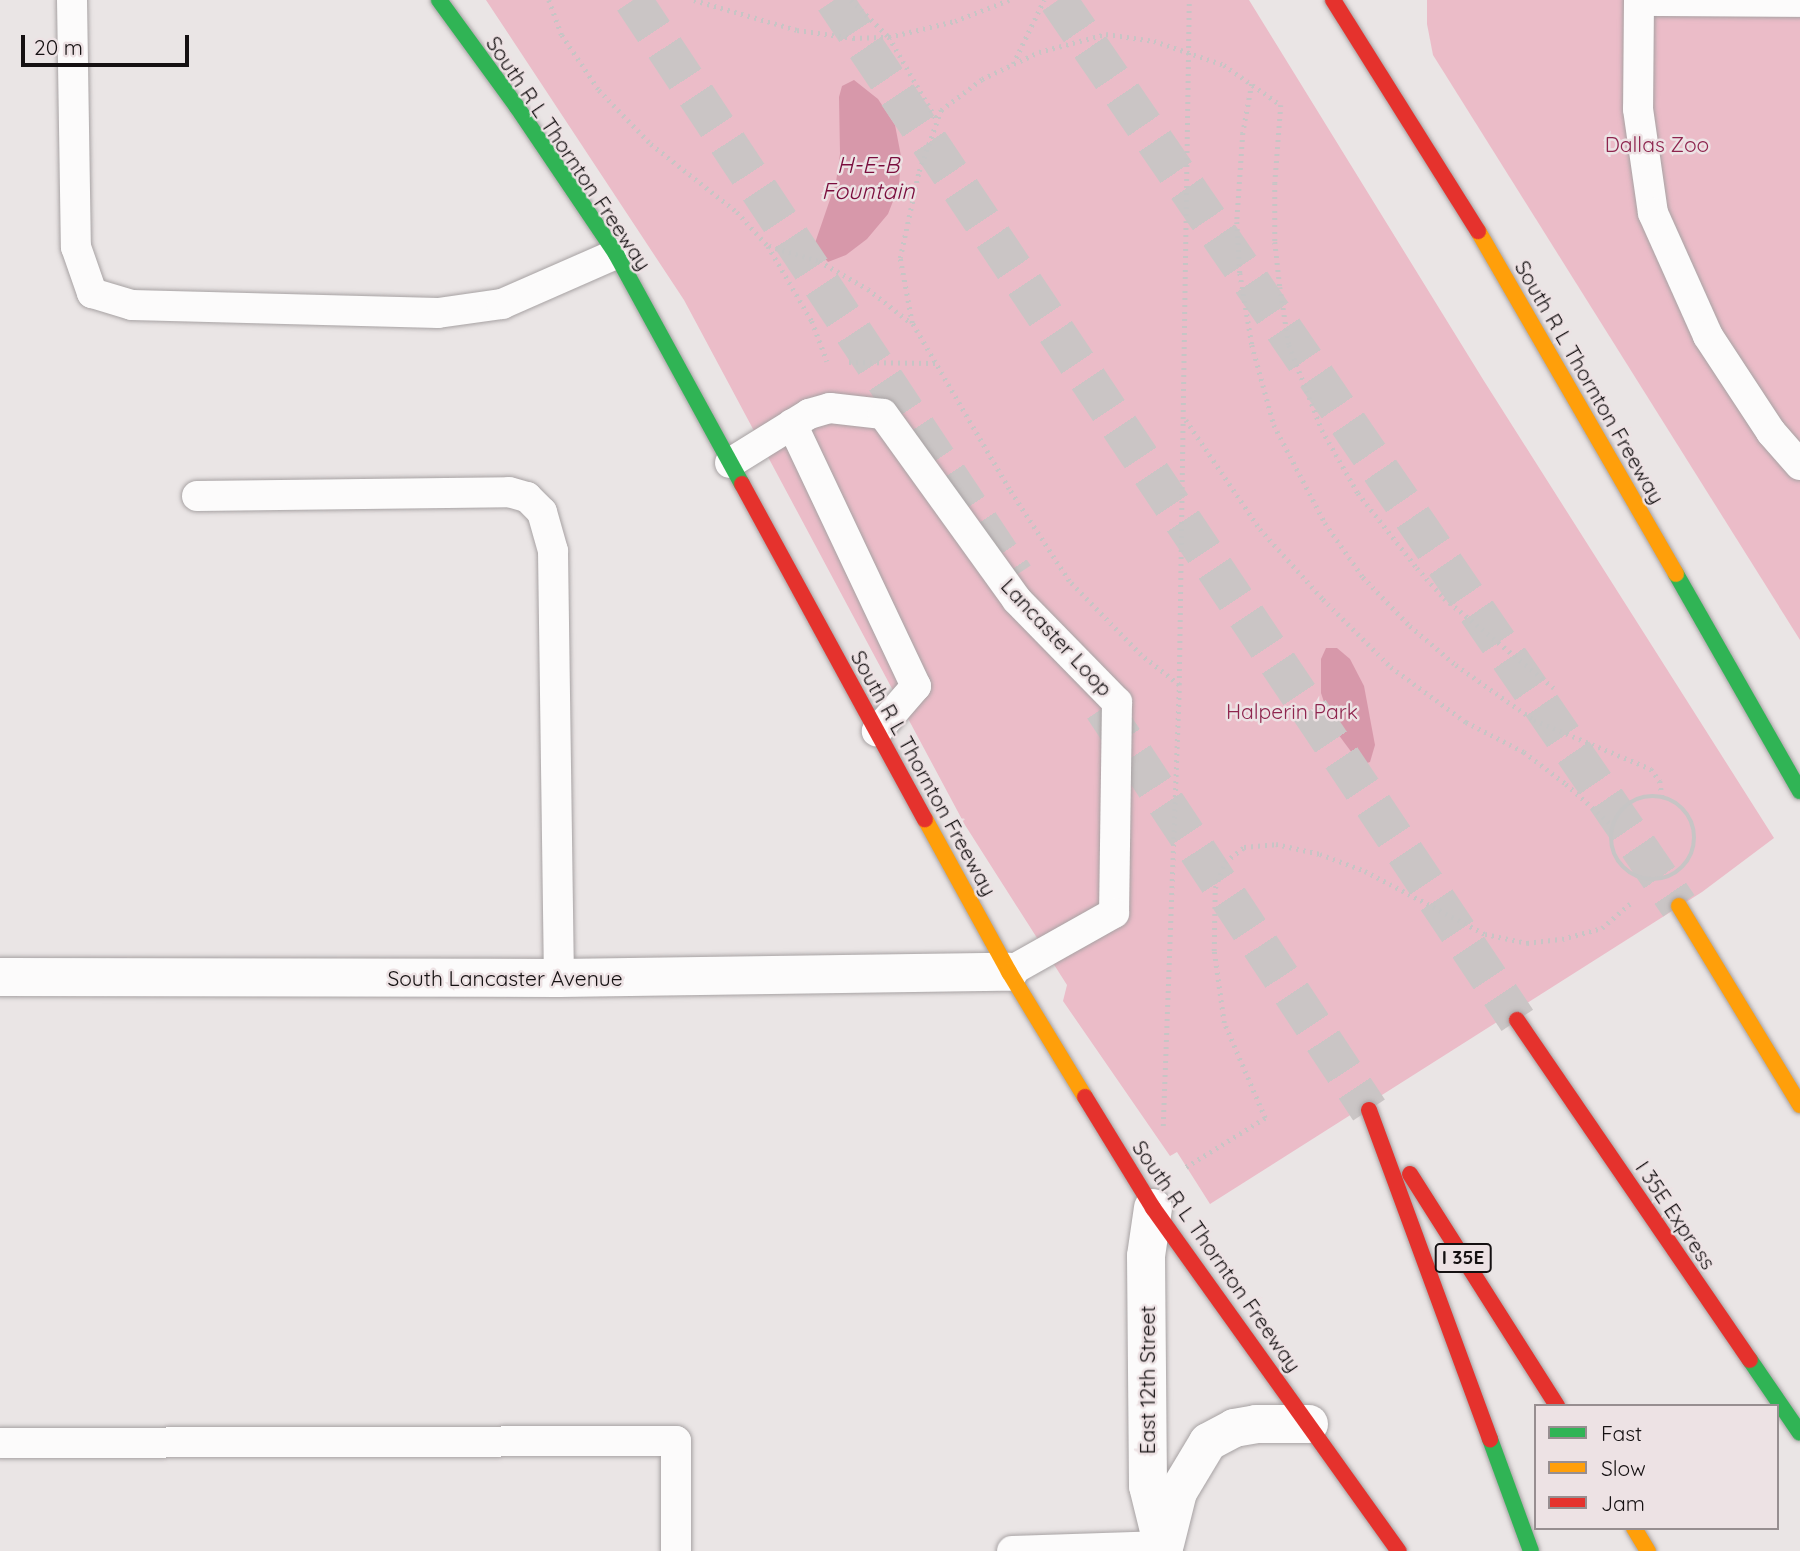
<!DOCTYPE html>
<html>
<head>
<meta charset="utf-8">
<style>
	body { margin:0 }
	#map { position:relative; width:1800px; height:1551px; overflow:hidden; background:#eae5e5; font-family:Quicksand,sans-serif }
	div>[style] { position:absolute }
	.green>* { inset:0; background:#ebbcc8 }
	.water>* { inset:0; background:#d798aa }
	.highway-tunnel>* { height:38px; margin-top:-19px; transform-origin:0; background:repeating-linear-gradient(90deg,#cac5c5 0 38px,transparent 0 57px) }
	.path>* { height:4.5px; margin-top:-2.25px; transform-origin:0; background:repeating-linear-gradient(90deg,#c7c5c5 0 2px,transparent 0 7px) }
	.path>.ring { margin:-2.25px; padding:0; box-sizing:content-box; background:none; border:4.5px solid #c7c5c5; border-radius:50% }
	.roads { filter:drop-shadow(0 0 2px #a7a2a3) drop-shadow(0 0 2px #a7a2a3) }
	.lane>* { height:30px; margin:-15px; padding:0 15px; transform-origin:15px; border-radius:15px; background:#fcfbfb }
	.street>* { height:38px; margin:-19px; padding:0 19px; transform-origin:19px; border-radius:19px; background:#fcfbfb }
	.fast>* { height:16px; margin:-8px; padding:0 8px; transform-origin:8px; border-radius:8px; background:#30b455 }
	.slow>* { height:16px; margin:-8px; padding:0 8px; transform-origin:8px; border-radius:8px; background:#ff9f0a }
	.jam>* { height:16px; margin:-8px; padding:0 8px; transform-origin:8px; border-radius:8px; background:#e5322d }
	span { translate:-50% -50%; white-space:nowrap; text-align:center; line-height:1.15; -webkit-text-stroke:5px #ede2e4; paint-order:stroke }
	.shield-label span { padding:2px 5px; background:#ede2e4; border:2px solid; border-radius:5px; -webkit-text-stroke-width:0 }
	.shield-label { font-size:19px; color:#151112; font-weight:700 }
	.park-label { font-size:21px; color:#8e254e }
	.street-label { font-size:21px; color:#151112 }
	.water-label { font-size:23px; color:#7a0d3d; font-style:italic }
	.legend { position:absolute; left:1534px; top:1404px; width:245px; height:126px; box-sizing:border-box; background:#ede2e4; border:2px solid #978e90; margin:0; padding:9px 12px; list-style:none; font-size:21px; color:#151112 }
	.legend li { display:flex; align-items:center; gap:14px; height:35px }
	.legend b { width:35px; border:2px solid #978e90 }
	.scale { position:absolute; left:21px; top:35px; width:168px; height:32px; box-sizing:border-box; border:4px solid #151112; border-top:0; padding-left:9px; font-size:21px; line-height:24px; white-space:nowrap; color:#151112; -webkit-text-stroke:5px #ede2e4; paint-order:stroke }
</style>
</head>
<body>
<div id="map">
	<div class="green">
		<div style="clip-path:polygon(486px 0,1249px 0,1484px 381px,1774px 838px,1702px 892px,1210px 1204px,1177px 1152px,1170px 1156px,1063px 1001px,1067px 985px,965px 825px,684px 300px)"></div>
		<div style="clip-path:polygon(1427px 0,1800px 0,1800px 640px,1433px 55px,1427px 24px)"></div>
	</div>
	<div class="water">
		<div style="clip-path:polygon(854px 80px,878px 99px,895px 125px,901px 156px,899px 186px,888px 214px,867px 239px,846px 255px,828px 262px,814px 246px,836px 182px,840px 154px,839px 97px,842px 86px)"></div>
		<div style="clip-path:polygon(1326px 648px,1337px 648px,1350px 659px,1364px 686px,1375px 745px,1370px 762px,1361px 765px,1332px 726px,1321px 693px,1321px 659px)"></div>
	</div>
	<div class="highway-tunnel">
		<div style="left:633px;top:0;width:691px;rotate:56.45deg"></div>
		<div style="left:834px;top:0;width:1228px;rotate:56.19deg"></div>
		<div style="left:1058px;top:0;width:1098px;rotate:55.57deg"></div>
		<div style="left:1103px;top:708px;width:482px;rotate:56.5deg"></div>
	</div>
	<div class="path">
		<div style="left:549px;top:0;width:37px;rotate:70deg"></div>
		<div style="left:562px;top:35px;width:66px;rotate:56.1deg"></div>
		<div style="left:599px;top:90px;width:75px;rotate:46.1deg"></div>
		<div style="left:651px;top:144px;width:110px;rotate:38.3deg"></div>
		<div style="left:737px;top:212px;width:46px;rotate:47.6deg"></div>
		<div style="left:768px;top:246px;width:87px;rotate:59.6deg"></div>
		<div style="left:812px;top:321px;width:43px;rotate:69.4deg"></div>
		<div style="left:694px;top:0;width:107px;rotate:16.2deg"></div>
		<div style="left:797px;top:30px;width:57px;rotate:8.1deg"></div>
		<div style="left:853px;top:38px;width:36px;rotate:-2deg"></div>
		<div style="left:889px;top:37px;width:68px;rotate:-13.6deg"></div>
		<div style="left:955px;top:21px;width:58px;rotate:-21.3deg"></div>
		<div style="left:851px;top:0;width:53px;rotate:44.2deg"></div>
		<div style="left:889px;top:37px;width:96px;rotate:60deg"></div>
		<div style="left:1013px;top:64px;width:71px;rotate:-64.2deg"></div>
		<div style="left:1252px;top:84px;width:50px;rotate:100.4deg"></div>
		<div style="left:1243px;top:133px;width:89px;rotate:93.9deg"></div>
		<div style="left:1237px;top:222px;width:51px;rotate:86.6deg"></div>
		<div style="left:1240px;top:273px;width:73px;rotate:80.5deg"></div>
		<div style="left:1252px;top:345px;width:83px;rotate:74.6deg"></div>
		<div style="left:1274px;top:425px;width:110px;rotate:62.5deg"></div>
		<div style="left:1325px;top:523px;width:66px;rotate:54.9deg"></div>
		<div style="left:1363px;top:577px;width:68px;rotate:46.2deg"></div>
		<div style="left:1410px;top:626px;width:60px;rotate:40.3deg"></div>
		<div style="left:1456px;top:665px;width:95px;rotate:35.2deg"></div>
		<div style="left:1534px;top:720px;width:127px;rotate:22.7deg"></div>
		<div style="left:1651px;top:769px;width:15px;rotate:53deg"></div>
		<div style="left:1660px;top:781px;width:15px;rotate:82deg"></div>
		<div style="left:769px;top:246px;width:52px;rotate:16.7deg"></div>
		<div style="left:819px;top:261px;width:56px;rotate:29.7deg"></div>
		<div style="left:868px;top:289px;width:55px;rotate:38.3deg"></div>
		<div style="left:849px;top:362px;width:86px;rotate:0.7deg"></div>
		<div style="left:1186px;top:420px;width:132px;rotate:55.8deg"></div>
		<div style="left:1260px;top:529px;width:94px;rotate:48deg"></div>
		<div style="left:1323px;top:599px;width:96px;rotate:45deg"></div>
		<div style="left:1391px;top:667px;width:93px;rotate:36.3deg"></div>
		<div style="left:1466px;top:722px;width:65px;rotate:27.3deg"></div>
		<div style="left:1524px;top:752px;width:53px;rotate:37.3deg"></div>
		<div style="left:1566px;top:784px;width:63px;rotate:41.8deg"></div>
		<div style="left:1179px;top:685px;width:48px;rotate:-141.7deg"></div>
		<div style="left:1141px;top:655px;width:103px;rotate:-134.2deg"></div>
		<div style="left:1069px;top:581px;width:110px;rotate:-123.1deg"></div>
		<div style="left:1009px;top:489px;width:192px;rotate:-120.3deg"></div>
		<div style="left:912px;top:323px;width:66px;rotate:-100.5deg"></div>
		<div style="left:900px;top:258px;width:89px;rotate:-77.7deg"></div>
		<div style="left:919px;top:171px;width:65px;rotate:-70.2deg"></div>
		<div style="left:941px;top:110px;width:51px;rotate:-37.1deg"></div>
		<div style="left:982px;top:79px;width:63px;rotate:-25.3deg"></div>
		<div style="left:1039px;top:52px;width:69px;rotate:-15deg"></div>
		<div style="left:1106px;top:34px;width:49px;rotate:8.3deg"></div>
		<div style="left:1154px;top:41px;width:74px;rotate:18.9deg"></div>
		<div style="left:1224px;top:65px;width:70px;rotate:35.1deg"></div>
		<div style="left:1281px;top:105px;width:78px;rotate:94.4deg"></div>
		<div style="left:1275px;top:183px;width:59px;rotate:90deg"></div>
		<div style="left:1275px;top:242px;width:45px;rotate:83.7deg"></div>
		<div style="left:1280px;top:287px;width:59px;rotate:81.2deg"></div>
		<div style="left:1289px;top:345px;width:91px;rotate:68.8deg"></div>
		<div style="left:1322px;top:430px;width:73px;rotate:60.3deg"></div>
		<div style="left:1358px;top:493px;width:95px;rotate:51.8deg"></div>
		<div style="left:1417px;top:568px;width:40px;rotate:48deg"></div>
		<div style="left:1444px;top:598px;width:142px;rotate:39.3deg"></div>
		<div class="ring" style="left:1611px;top:796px;width:79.5px;height:79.5px"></div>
		<div style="left:1163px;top:1126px;width:441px;rotate:-87.9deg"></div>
		<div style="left:1179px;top:685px;width:685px;rotate:-89.16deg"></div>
		<div style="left:1186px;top:1167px;width:93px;rotate:-31.8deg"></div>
		<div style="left:1265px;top:1118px;width:103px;rotate:-113.3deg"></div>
		<div style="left:1224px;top:1023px;width:73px;rotate:-97.9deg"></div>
		<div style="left:1214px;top:951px;width:63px;rotate:-89.1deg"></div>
		<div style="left:1215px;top:888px;width:28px;rotate:-69deg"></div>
		<div style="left:1225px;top:862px;width:24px;rotate:-38deg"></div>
		<div style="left:1244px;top:847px;width:32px;rotate:-5deg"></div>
		<div style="left:1276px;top:844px;width:45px;rotate:12.8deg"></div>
		<div style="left:1320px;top:854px;width:48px;rotate:20.7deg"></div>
		<div style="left:1365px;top:871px;width:136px;rotate:27.7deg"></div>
		<div style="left:1485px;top:934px;width:43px;rotate:12.1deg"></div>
		<div style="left:1527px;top:943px;width:35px;rotate:-7deg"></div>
		<div style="left:1562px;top:939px;width:41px;rotate:-15.4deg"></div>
		<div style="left:1602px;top:928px;width:37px;rotate:-41deg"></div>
	</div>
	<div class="roads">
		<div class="lane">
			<div style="left:72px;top:0;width:247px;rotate:89.1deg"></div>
			<div style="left:76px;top:247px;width:49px;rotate:70.8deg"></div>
			<div style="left:92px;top:293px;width:42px;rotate:16.7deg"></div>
			<div style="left:132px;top:305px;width:306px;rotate:1.5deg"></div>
			<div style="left:438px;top:313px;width:65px;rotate:-8deg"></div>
			<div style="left:502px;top:304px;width:124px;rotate:-23.7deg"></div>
			<div style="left:1800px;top:2px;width:161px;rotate:-179.6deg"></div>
			<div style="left:1639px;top:1px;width:108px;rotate:90.5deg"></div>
			<div style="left:1638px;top:109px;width:105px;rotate:81.8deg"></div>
			<div style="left:1653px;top:213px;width:135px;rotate:65.9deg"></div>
			<div style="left:1708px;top:336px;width:115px;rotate:56.7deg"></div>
			<div style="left:1771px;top:432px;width:44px;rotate:48.7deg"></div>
			<div style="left:792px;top:424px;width:290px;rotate:64.7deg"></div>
			<div style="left:916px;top:686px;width:60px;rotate:130.9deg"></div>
			<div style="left:730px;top:463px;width:93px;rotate:-31.8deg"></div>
			<div style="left:809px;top:414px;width:22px;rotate:-16deg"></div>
			<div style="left:830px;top:408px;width:53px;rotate:6.5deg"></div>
			<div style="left:883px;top:414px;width:229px;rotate:54.2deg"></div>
			<div style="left:1017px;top:600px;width:143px;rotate:45.6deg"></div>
			<div style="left:1117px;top:702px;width:211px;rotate:90.8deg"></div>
			<div style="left:1114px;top:913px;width:120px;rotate:150.7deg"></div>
			<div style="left:197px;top:496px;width:312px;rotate:-0.7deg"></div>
			<div style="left:509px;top:492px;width:19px;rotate:16deg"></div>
			<div style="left:527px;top:497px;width:21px;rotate:45deg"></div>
			<div style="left:542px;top:512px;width:41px;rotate:74.2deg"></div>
			<div style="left:553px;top:551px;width:427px;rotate:89.2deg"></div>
			<div style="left:0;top:1443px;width:676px;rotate:-0.17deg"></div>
			<div style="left:676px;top:1441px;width:110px;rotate:90deg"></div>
			<div style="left:1012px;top:1551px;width:152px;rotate:-1.9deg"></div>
		</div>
		<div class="street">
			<div style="left:0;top:977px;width:559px;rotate:0.1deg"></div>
			<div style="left:559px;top:978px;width:450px;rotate:-0.8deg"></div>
			<div style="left:1153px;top:1208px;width:49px;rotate:98.3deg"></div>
			<div style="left:1146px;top:1256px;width:230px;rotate:89.5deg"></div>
			<div style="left:1148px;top:1486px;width:67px;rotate:76.2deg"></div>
			<div style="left:1165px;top:1544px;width:54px;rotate:-76deg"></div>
			<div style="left:1178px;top:1492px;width:58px;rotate:-59deg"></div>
			<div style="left:1208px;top:1442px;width:30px;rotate:-28deg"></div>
			<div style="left:1234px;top:1428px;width:22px;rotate:-10deg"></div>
			<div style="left:1256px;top:1424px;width:53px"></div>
		</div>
		<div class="fast">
			<div style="left:439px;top:0;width:132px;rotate:53.9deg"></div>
			<div style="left:517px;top:107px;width:177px;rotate:56deg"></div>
			<div style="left:616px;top:254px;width:262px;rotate:61.3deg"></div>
			<div style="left:1676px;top:574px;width:250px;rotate:60.3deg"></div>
			<div style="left:1750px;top:1360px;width:88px;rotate:55.6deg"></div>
			<div style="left:1490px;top:1439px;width:119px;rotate:69.9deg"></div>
		</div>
		<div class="slow">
			<div style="left:1478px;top:231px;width:396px;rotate:60deg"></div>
			<div style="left:925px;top:819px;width:175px;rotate:61.2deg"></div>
			<div style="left:1009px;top:972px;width:146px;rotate:58.7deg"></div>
			<div style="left:1679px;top:906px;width:233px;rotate:58.7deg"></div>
			<div style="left:1634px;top:1528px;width:27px;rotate:59deg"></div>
		</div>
		<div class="jam">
			<div style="left:1333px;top:0;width:273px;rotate:57.9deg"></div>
			<div style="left:742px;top:484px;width:382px;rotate:61.4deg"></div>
			<div style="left:1517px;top:1020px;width:412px;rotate:55.6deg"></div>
			<div style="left:1085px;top:1097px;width:130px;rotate:58.5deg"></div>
			<div style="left:1153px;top:1208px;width:422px;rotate:54.4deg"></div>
			<div style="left:1369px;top:1110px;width:351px;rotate:69.8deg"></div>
			<div style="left:1410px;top:1174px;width:275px;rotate:57.6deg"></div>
		</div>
	</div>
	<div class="shield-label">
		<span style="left:1463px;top:1258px">I 35E</span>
	</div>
	<div class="park-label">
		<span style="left:1657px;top:144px">Dallas Zoo</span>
		<span style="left:1292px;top:711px">Halperin Park</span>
	</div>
	<div class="street-label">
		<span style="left:569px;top:153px;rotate:56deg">South R L Thornton Freeway</span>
		<span style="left:1590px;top:382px;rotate:60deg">South R L Thornton Freeway</span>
		<span style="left:1057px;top:637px;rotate:47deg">Lancaster Loop</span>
		<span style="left:924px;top:773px;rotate:61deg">South R L Thornton Freeway</span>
		<span style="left:505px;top:978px">South Lancaster Avenue</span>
		<span style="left:1676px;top:1215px;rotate:56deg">I 35E Express</span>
		<span style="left:1217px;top:1256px;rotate:55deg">South R L Thornton Freeway</span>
		<span style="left:1147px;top:1380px;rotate:-90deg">East 12th Street</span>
	</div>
	<div class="water-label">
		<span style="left:868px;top:178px">H-E-B<br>Fountain</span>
	</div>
	<ul class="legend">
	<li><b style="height:9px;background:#30b455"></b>Fast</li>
	<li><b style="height:9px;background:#ff9f0a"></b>Slow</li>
	<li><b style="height:9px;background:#e5322d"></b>Jam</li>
	</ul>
	<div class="scale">20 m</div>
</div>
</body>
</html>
